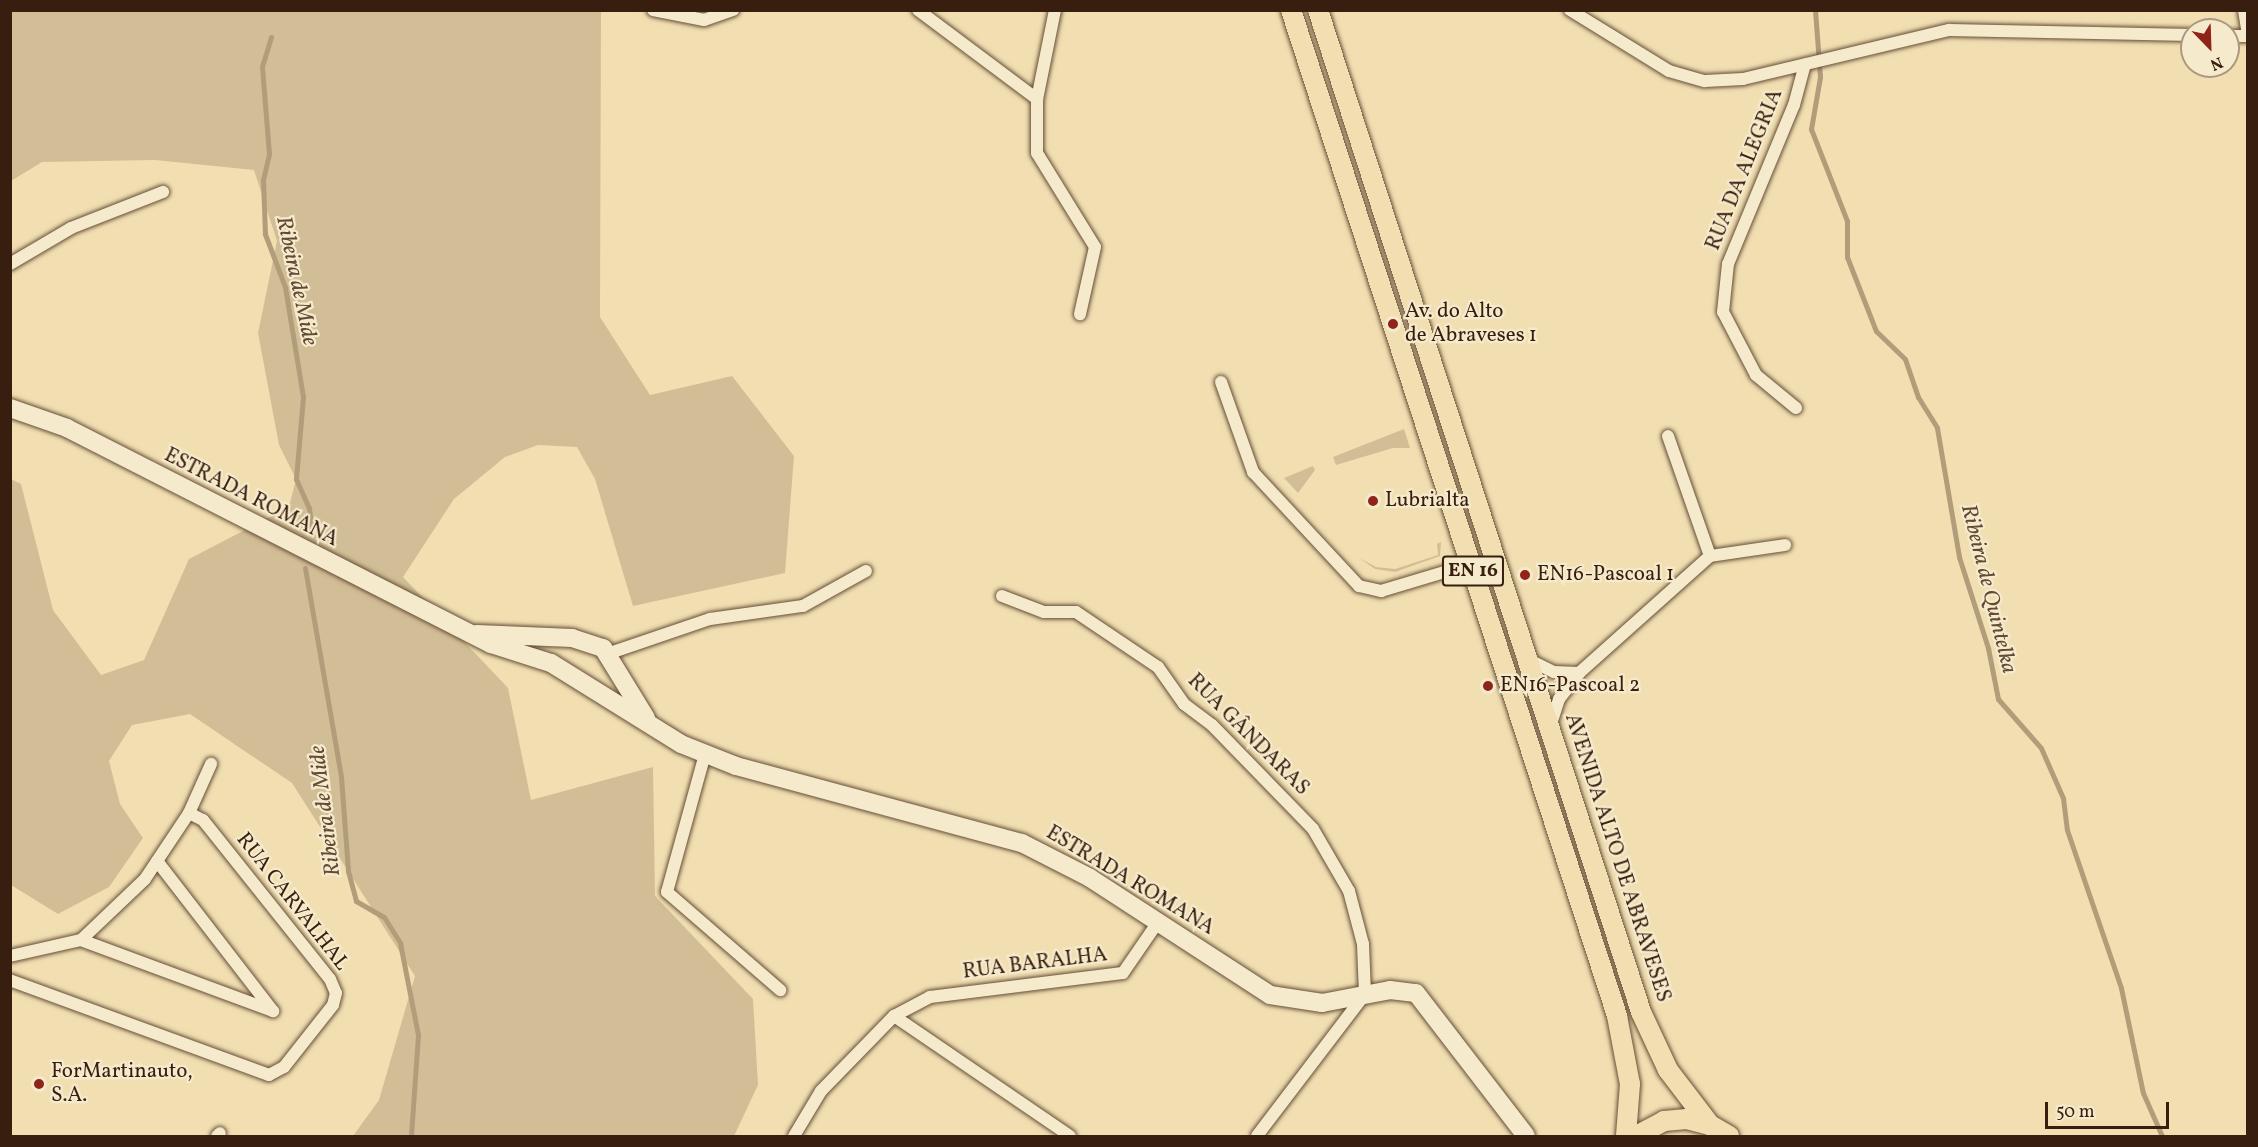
<!DOCTYPE html>
<html>
<head>
<meta charset="utf-8">
<style>
	body { margin:0 }
	#map { position:relative; width:2258px; height:1147px; overflow:hidden; background:#f1dfb2; font-family:Vollkorn,serif }
	div>[style] { position:absolute }
	.green>* { inset:0; background:#d2be96 }
	.stream>* { height:5px; margin:-2.5px; padding:0 2.5px; transform-origin:2.5px; border-radius:2.5px; background:#b29d7a }
	.roads { filter:drop-shadow(0 0 2px #664e37) drop-shadow(0 0 2px #664e37) }
	.street>* { height:12px; margin:-6px; padding:0 6px; transform-origin:6px; border-radius:6px; background:#f6eacd }
	.secondary>* { height:18px; margin:-9px; padding:0 9px; transform-origin:9px; border-radius:9px; background:#f6eacd }
	.primary>* { height:20px; margin:-10px; padding:0 10px; transform-origin:10px; border-radius:10px; background:#f1dfb2 }
	.dots>* { width:16px; height:16px; translate:-50% -50%; box-sizing:border-box; border:3px solid #f6eacd; border-radius:50% }
	span { translate:-50% -50%; white-space:nowrap; text-align:center; line-height:1.15; -webkit-text-stroke:4.5px #f6eacd; paint-order:stroke }
	.shield-label span { padding:2px 4px; background:#f6eacd; border:2px solid; border-radius:4px; -webkit-text-stroke-width:0 }
	.shield-label { font-size:20px; color:#381e0e; font-weight:700 }
	.street-label { font-size:21px; color:#381e0e }
	.poi-label { font-size:21px; color:#381e0e }
	.left { translate:0 -50%; text-align:left }
	.water-label { font-size:22px; color:#634a34; font-style:italic }
	.frame { position:absolute; inset:0; border:12px solid #381e0e; pointer-events:none }
	.north { position:absolute; left:2180px; top:18px; width:60px; height:60px; box-sizing:border-box; background:#f6eacd; border:2px solid #aa9881; border-radius:50%; rotate:157deg; font-size:16px; font-weight:700; line-height:24px; text-align:center; color:#381e0e }
	.north::after { content:''; display:block; margin:auto; width:21px; height:27px; background:#8f2418; clip-path:polygon(50% 0,100% 100%,50% 72%,0 100%) }
	.scale { position:absolute; left:2045px; top:1102px; width:124px; height:27px; box-sizing:border-box; border:3px solid #381e0e; border-top:0; padding-left:8px; font-size:18px; line-height:21px; white-space:nowrap; color:#381e0e; -webkit-text-stroke:4px #f6eacd; paint-order:stroke }
</style>
</head>
<body>
<div id="map">
	<div class="green">
		<div style="clip-path:polygon(11px 11px,601px 11px,600px 317px,650px 395px,732px 376px,794px 456px,785px 573px,633px 606px,595px 479px,577px 447px,538px 445px,505px 457px,454px 499px,403px 577px,508px 688px,531px 800px,653px 767px,655px 896px,753px 999px,758px 1085px,734px 1136px,353px 1136px,379px 1100px,415px 976px,292px 783px,190px 714px,132px 725px,109px 761px,120px 804px,143px 838px,109px 887px,58px 914px,11px 885px,11px 479px,21px 484px,53px 610px,101px 675px,144px 660px,189px 559px,289px 507px,296px 479px,279px 445px,258px 333px,277px 241px,254px 170px,155px 160px,42px 162px,11px 181px)"></div>
		<div style="clip-path:polygon(1404px 429px,1410px 448px,1393px 448px,1336px 465px,1333px 457px)"></div>
		<div style="clip-path:polygon(1313px 466px,1315px 470px,1298px 493px,1284px 478px)"></div>
		<div style="clip-path:polygon(1441px 542px,1440px 556px,1395px 572px,1375px 569px,1359px 558px,1376px 567px,1395px 569px,1438px 555px,1437px 544px)"></div>
	</div>
	<div class="stream">
		<div style="left:1815px;top:10px;width:67px;rotate:85.7deg"></div>
		<div style="left:1820px;top:77px;width:53px;rotate:99.8deg"></div>
		<div style="left:1811px;top:129px;width:99px;rotate:68.6deg"></div>
		<div style="left:1847px;top:221px;width:36px;rotate:90deg"></div>
		<div style="left:1847px;top:257px;width:79px;rotate:68.6deg"></div>
		<div style="left:1876px;top:331px;width:40px;rotate:44deg"></div>
		<div style="left:1905px;top:359px;width:40px;rotate:71.1deg"></div>
		<div style="left:1918px;top:397px;width:36px;rotate:58deg"></div>
		<div style="left:1937px;top:428px;width:131px;rotate:80.3deg"></div>
		<div style="left:1959px;top:557px;width:96px;rotate:72.3deg"></div>
		<div style="left:1988px;top:648px;width:52px;rotate:78.9deg"></div>
		<div style="left:1998px;top:699px;width:65px;rotate:48.7deg"></div>
		<div style="left:2041px;top:748px;width:55px;rotate:66.3deg"></div>
		<div style="left:2063px;top:798px;width:32px;rotate:83deg"></div>
		<div style="left:2067px;top:830px;width:167px;rotate:71.1deg"></div>
		<div style="left:2121px;top:988px;width:107px;rotate:78.2deg"></div>
		<div style="left:2143px;top:1093px;width:47px;rotate:66.2deg"></div>
		<div style="left:271px;top:37px;width:31px;rotate:107deg"></div>
		<div style="left:262px;top:67px;width:87px;rotate:85.4deg"></div>
		<div style="left:269px;top:154px;width:27px;rotate:103deg"></div>
		<div style="left:263px;top:180px;width:54px;rotate:87.9deg"></div>
		<div style="left:265px;top:234px;width:57px;rotate:69.3deg"></div>
		<div style="left:285px;top:287px;width:111px;rotate:80.7deg"></div>
		<div style="left:303px;top:397px;width:82px;rotate:94.9deg"></div>
		<div style="left:296px;top:479px;width:32px;rotate:66deg"></div>
		<div style="left:309px;top:508px;width:24px;rotate:83deg"></div>
		<div style="left:305px;top:568px;width:212px;rotate:80.2deg"></div>
		<div style="left:341px;top:777px;width:94px;rotate:85.7deg"></div>
		<div style="left:348px;top:871px;width:31px;rotate:75deg"></div>
		<div style="left:356px;top:901px;width:32px;rotate:30deg"></div>
		<div style="left:384px;top:917px;width:31px;rotate:58deg"></div>
		<div style="left:400px;top:943px;width:94px;rotate:78.9deg"></div>
		<div style="left:418px;top:1035px;width:101px;rotate:94deg"></div>
	</div>
	<div class="roads">
		<div class="street">
			<div style="left:653px;top:10px;width:52px;rotate:11.1deg"></div>
			<div style="left:704px;top:20px;width:31px;rotate:-19deg"></div>
			<div style="left:918px;top:10px;width:149px;rotate:36.8deg"></div>
			<div style="left:1055px;top:10px;width:91px;rotate:101.4deg"></div>
			<div style="left:1037px;top:99px;width:54px;rotate:90deg"></div>
			<div style="left:1037px;top:153px;width:110px;rotate:58.3deg"></div>
			<div style="left:1095px;top:247px;width:69px;rotate:102.6deg"></div>
			<div style="left:1570px;top:10px;width:116px;rotate:31.6deg"></div>
			<div style="left:1669px;top:71px;width:37px;rotate:16deg"></div>
			<div style="left:1705px;top:81px;width:38px;rotate:-3deg"></div>
			<div style="left:1743px;top:79px;width:212px;rotate:-13.4deg"></div>
			<div style="left:1949px;top:30px;width:243px;rotate:1.2deg"></div>
			<div style="left:2244px;top:10px;width:26px;rotate:81deg"></div>
			<div style="left:2228px;top:36px;width:20px"></div>
			<div style="left:10px;top:264px;width:71px;rotate:-30.5deg"></div>
			<div style="left:71px;top:228px;width:99px;rotate:-21.4deg"></div>
			<div style="left:1221px;top:382px;width:96px;rotate:70.4deg"></div>
			<div style="left:1253px;top:472px;width:156px;rotate:47.1deg"></div>
			<div style="left:1359px;top:586px;width:23px;rotate:13deg"></div>
			<div style="left:1381px;top:591px;width:94px;rotate:-16.7deg"></div>
			<div style="left:1796px;top:408px;width:52px;rotate:-140.5deg"></div>
			<div style="left:1756px;top:375px;width:71px;rotate:-117.6deg"></div>
			<div style="left:1723px;top:312px;width:48px;rotate:-84.1deg"></div>
			<div style="left:1728px;top:264px;width:172px;rotate:-67.5deg"></div>
			<div style="left:1794px;top:105px;width:42px;rotate:-75deg"></div>
			<div style="left:1710px;top:556px;width:76px;rotate:-8.3deg"></div>
			<div style="left:1002px;top:596px;width:45px;rotate:20.9deg"></div>
			<div style="left:1044px;top:612px;width:32px"></div>
			<div style="left:1076px;top:612px;width:99px;rotate:33.9deg"></div>
			<div style="left:1158px;top:667px;width:45px;rotate:54.9deg"></div>
			<div style="left:1184px;top:704px;width:35px;rotate:37deg"></div>
			<div style="left:1212px;top:725px;width:145px;rotate:45.8deg"></div>
			<div style="left:1313px;top:829px;width:72px;rotate:59.9deg"></div>
			<div style="left:1349px;top:891px;width:55px;rotate:75.2deg"></div>
			<div style="left:1363px;top:944px;width:50px;rotate:87.7deg"></div>
			<div style="left:1365px;top:994px;width:178px;rotate:127.3deg"></div>
			<div style="left:607px;top:654px;width:109px;rotate:-18.8deg"></div>
			<div style="left:710px;top:619px;width:94px;rotate:-8deg"></div>
			<div style="left:803px;top:606px;width:72px;rotate:-29.1deg"></div>
			<div style="left:1527px;top:659px;width:30px;rotate:26deg"></div>
			<div style="left:1554px;top:672px;width:25px;rotate:2deg"></div>
			<div style="left:1550px;top:727px;width:29px;rotate:-72deg"></div>
			<div style="left:1559px;top:699px;width:33px;rotate:-52deg"></div>
			<div style="left:1579px;top:673px;width:176px;rotate:-41.8deg"></div>
			<div style="left:1710px;top:556px;width:127px;rotate:-109.3deg"></div>
			<div style="left:705px;top:754px;width:143px;rotate:105.4deg"></div>
			<div style="left:667px;top:892px;width:150px;rotate:40.9deg"></div>
			<div style="left:189px;top:813px;width:54px;rotate:-65.8deg"></div>
			<div style="left:157px;top:861px;width:190px;rotate:52.3deg"></div>
			<div style="left:81px;top:940px;width:205px;rotate:20.3deg"></div>
			<div style="left:10px;top:956px;width:73px;rotate:-12.7deg"></div>
			<div style="left:81px;top:940px;width:88px;rotate:-43.6deg"></div>
			<div style="left:145px;top:879px;width:79px;rotate:-56.3deg"></div>
			<div style="left:189px;top:813px;width:16px;rotate:27deg"></div>
			<div style="left:203px;top:820px;width:203px;rotate:51.4deg"></div>
			<div style="left:330px;top:979px;width:15px;rotate:67deg"></div>
			<div style="left:336px;top:993px;width:12px;rotate:104deg"></div>
			<div style="left:333px;top:1005px;width:79px;rotate:128.3deg"></div>
			<div style="left:284px;top:1067px;width:17px;rotate:152deg"></div>
			<div style="left:269px;top:1075px;width:276px;rotate:-159.9deg"></div>
			<div style="left:894px;top:1016px;width:213px;rotate:34.3deg"></div>
			<div style="left:217px;top:1136px;width:4px;rotate:-45deg"></div>
			<div style="left:794px;top:1136px;width:52px;rotate:-59deg"></div>
			<div style="left:821px;top:1091px;width:105px;rotate:-45.8deg"></div>
			<div style="left:894px;top:1016px;width:41px;rotate:-27.8deg"></div>
			<div style="left:930px;top:997px;width:194px;rotate:-7.1deg"></div>
			<div style="left:1123px;top:973px;width:62px;rotate:-55.5deg"></div>
		</div>
		<div class="secondary">
			<div style="left:10px;top:408px;width:60px;rotate:19.3deg"></div>
			<div style="left:67px;top:428px;width:476px;rotate:27deg"></div>
			<div style="left:491px;top:644px;width:63px;rotate:17.6deg"></div>
			<div style="left:551px;top:663px;width:153px;rotate:31.9deg"></div>
			<div style="left:681px;top:744px;width:59px;rotate:21.8deg"></div>
			<div style="left:736px;top:766px;width:296px;rotate:15.1deg"></div>
			<div style="left:1022px;top:843px;width:76px;rotate:27.2deg"></div>
			<div style="left:1090px;top:878px;width:215px;rotate:33deg"></div>
			<div style="left:1270px;top:995px;width:53px;rotate:8.7deg"></div>
			<div style="left:1322px;top:1003px;width:69px;rotate:-10.8deg"></div>
			<div style="left:1390px;top:990px;width:26px;rotate:7deg"></div>
			<div style="left:1416px;top:993px;width:180px;rotate:52.4deg"></div>
			<div style="left:477px;top:634px;width:95px;rotate:2.4deg"></div>
			<div style="left:572px;top:638px;width:33px;rotate:18deg"></div>
			<div style="left:603px;top:648px;width:82px;rotate:58.4deg"></div>
		</div>
		<div class="primary">
			<div style="left:1291px;top:10px;width:1058px;rotate:72.04deg"></div>
			<div style="left:1617px;top:1016px;width:69px;rotate:79.2deg"></div>
			<div style="left:1630px;top:1084px;width:52px;rotate:94.4deg"></div>
			<div style="left:1318px;top:10px;width:1053px;rotate:72.13deg"></div>
			<div style="left:1641px;top:1012px;width:64px;rotate:65deg"></div>
			<div style="left:1668px;top:1070px;width:69px;rotate:52.6deg"></div>
			<div style="left:1636px;top:1136px;width:32px;rotate:-28deg"></div>
			<div style="left:1664px;top:1121px;width:23px;rotate:-5deg"></div>
			<div style="left:1687px;top:1119px;width:24px;rotate:15deg"></div>
			<div style="left:1710px;top:1125px;width:22px;rotate:30deg"></div>
		</div>
	</div>
	<div class="dots">
		<div style="left:1393px;top:324px;background:#8f2418"></div>
		<div style="left:1373px;top:501px;background:#8f2418"></div>
		<div style="left:1525px;top:575px;background:#8f2418"></div>
		<div style="left:1488px;top:686px;background:#8f2418"></div>
		<div style="left:39px;top:1084px;background:#8f2418"></div>
	</div>
	<div class="shield-label">
		<span style="left:1473px;top:571px">EN 16</span>
	</div>
	<div class="street-label">
		<span style="left:1745px;top:170px;rotate:-68deg">RUA DA ALEGRIA</span>
		<span style="left:251px;top:498px;rotate:27deg">ESTRADA ROMANA</span>
		<span style="left:1248px;top:735px;rotate:45deg">RUA GÂNDARAS</span>
		<span style="left:1617px;top:858px;rotate:72deg">AVENIDA ALTO DE ABRAVESES</span>
		<span style="left:1130px;top:881px;rotate:31deg">ESTRADA ROMANA</span>
		<span style="left:292px;top:902px;rotate:52deg">RUA CARVALHAL</span>
		<span style="left:1035px;top:964px;rotate:-7deg">RUA BARALHA</span>
	</div>
	<div class="poi-label">
		<span class="left" style="left:1405px;top:324px">Av. do Alto<br>de Abraveses 1</span>
		<span class="left" style="left:1385px;top:501px">Lubrialta</span>
		<span class="left" style="left:1537px;top:575px">EN16-Pascoal 1</span>
		<span class="left" style="left:1500px;top:686px">EN16-Pascoal 2</span>
		<span class="left" style="left:51px;top:1084px">ForMartinauto,<br>S.A.</span>
	</div>
	<div class="water-label">
		<span style="left:296px;top:281px;rotate:78deg">Ribeira de Mide</span>
		<span style="left:1988px;top:589px;rotate:76deg">Ribeira de Quintelka</span>
		<span style="left:326px;top:811px;rotate:-97deg">Ribeira de Mide</span>
	</div>
	<div class="frame"></div>
	<div class="north">N</div>
	<div class="scale">50 m</div>
</div>
</body>
</html>
